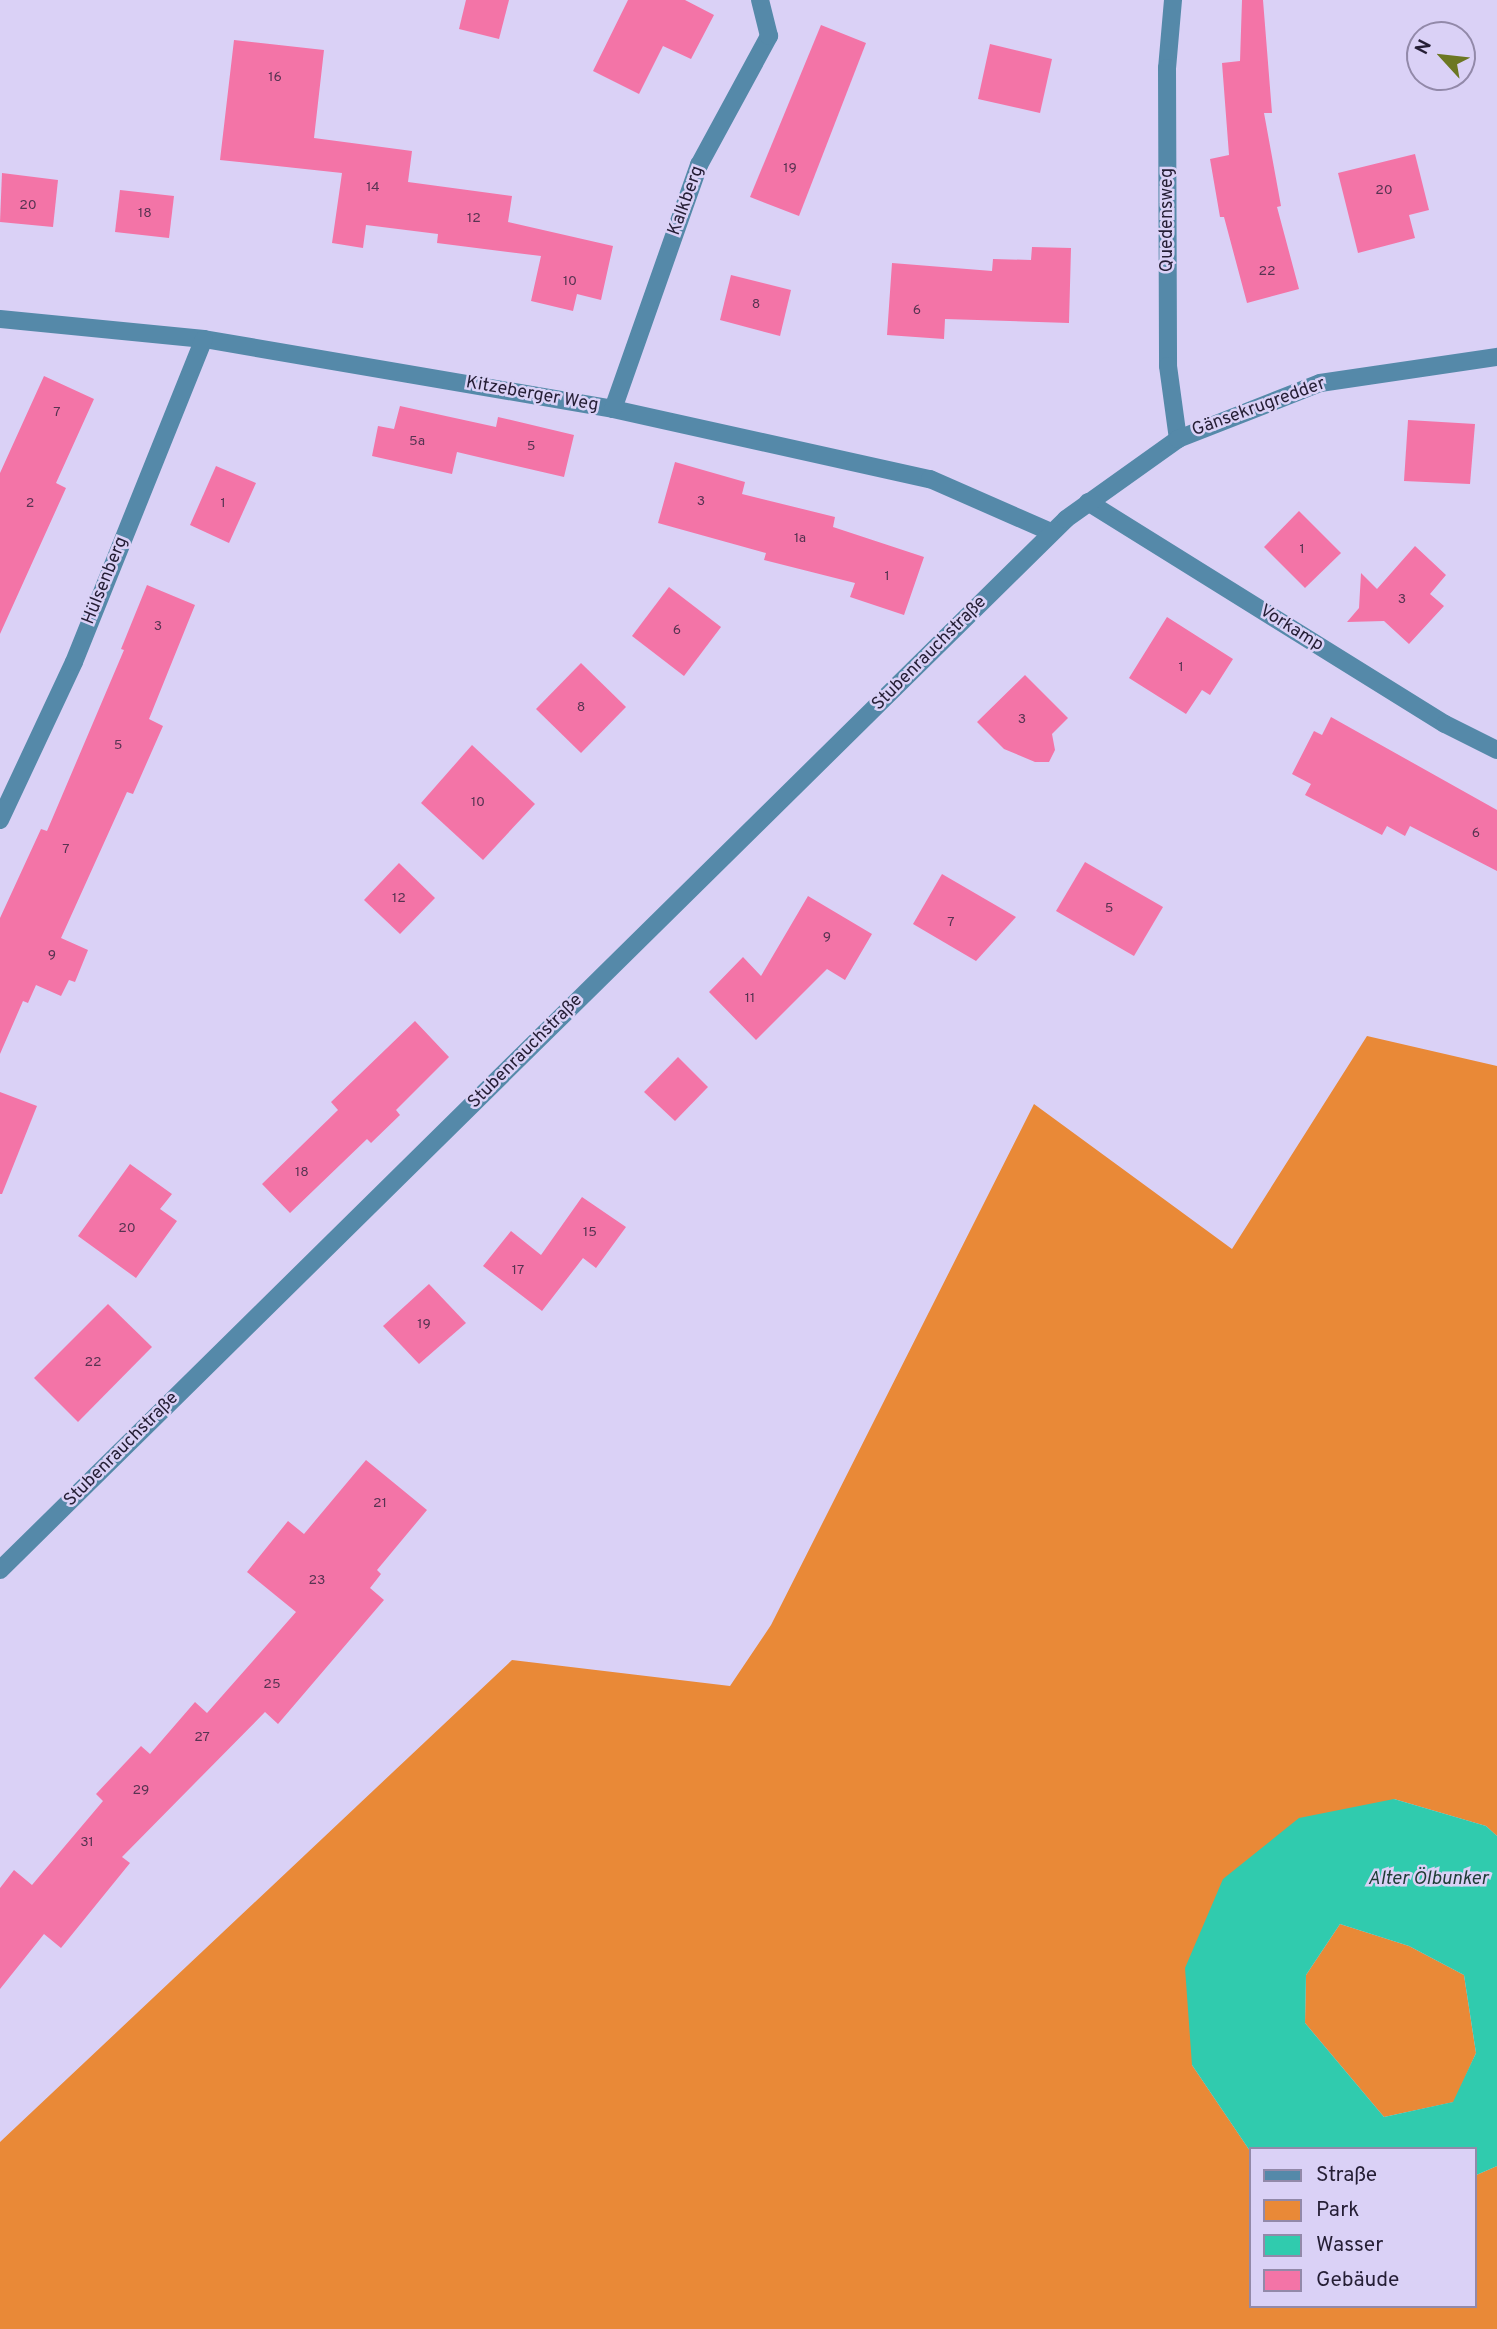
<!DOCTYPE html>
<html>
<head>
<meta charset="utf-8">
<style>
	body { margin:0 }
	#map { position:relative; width:1497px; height:2329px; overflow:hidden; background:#dad1f6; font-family:Overpass,sans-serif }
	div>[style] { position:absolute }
	.green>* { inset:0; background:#e98937 }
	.water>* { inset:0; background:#30cbae }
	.building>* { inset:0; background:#f374a7 }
	.minor>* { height:18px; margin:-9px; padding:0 9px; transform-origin:9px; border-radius:9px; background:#5589a9 }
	span { translate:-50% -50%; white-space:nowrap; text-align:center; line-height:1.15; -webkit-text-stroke:5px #dad1f6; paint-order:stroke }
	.number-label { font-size:14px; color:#583452 }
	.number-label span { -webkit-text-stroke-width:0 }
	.street-label { font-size:18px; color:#251e35 }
	.water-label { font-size:19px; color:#1e3c35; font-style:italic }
	.legend { position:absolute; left:1249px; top:2147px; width:228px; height:161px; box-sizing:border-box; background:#dad1f6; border:2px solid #9289a9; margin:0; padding:9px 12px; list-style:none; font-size:21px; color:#251e35 }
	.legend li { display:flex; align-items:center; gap:14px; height:35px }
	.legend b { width:35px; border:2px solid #9289a9 }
	.north { position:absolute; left:1406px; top:21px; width:70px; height:70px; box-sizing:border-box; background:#dad1f6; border:2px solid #9289a9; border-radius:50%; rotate:297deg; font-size:19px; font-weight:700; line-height:28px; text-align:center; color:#251e35 }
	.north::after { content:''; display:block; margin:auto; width:24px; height:32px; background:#6c7722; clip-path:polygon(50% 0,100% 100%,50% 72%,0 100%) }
</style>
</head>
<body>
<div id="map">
	<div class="green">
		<div style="clip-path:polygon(1367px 1036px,1497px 1066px,1497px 1836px,1486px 1826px,1394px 1799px,1192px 2065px,1250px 2151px,1250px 2306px,1474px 2306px,1474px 2176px,1497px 2166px,1497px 2329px,0 2329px,0 2142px,512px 1660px,730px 1686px,771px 1625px,1034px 1104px,1232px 1249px)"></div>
		<div style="clip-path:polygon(1340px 1924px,1409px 1946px,1464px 1975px,1476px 2053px,1454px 2102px,1384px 2117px,1305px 2023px,1306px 1975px)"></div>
	</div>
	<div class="water">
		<div style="clip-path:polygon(evenodd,1394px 1799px,1486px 1826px,1497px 1836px,1497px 2166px,1474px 2176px,1474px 2149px,1250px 2151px,1192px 2065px,1185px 1968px,1223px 1879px,1299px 1818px,1394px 1799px,1340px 1924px,1409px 1946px,1464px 1975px,1476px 2053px,1453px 2102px,1384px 2117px,1305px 2023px,1306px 1975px,1340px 1924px)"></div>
	</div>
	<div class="building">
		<div style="clip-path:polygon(466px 0,509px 0,499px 39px,459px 29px)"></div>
		<div style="clip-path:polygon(628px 0,685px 0,714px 15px,691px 59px,663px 46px,639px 94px,593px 71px)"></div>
		<div style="clip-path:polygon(1242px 0,1263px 0,1272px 113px,1264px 113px,1281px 206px,1277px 207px,1299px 289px,1247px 303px,1224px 217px,1220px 217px,1210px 159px,1229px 155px,1222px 63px,1240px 61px)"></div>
		<div style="clip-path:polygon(821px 25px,866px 43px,799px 216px,750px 197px)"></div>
		<div style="clip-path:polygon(234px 40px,324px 50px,314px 138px,412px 151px,408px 182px,512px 196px,508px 222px,613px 246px,601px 300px,577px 294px,573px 311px,531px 301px,541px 256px,437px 243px,438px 234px,366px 225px,363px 248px,332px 243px,342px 173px,220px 160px)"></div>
		<div style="clip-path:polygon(990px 44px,1052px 59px,1040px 113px,978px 99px)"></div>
		<div style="clip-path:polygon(1415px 154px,1429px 210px,1409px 215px,1415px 238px,1358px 253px,1338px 173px)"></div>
		<div style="clip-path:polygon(2px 173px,58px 180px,53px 227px,0 222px)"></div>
		<div style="clip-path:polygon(120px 190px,174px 196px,169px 238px,115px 232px)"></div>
		<div style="clip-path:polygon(1032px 247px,1071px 248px,1069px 323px,945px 319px,944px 339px,887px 335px,892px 263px,992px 271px,993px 259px,1031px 260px)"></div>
		<div style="clip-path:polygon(731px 275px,791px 290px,780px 336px,720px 320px)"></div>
		<div style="clip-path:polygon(44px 376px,94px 399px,56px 483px,66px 488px,0 634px,0 473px)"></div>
		<div style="clip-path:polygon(400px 406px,496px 427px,498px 417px,574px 435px,564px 477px,457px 452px,452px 474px,372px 456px,378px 426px,394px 429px)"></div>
		<div style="clip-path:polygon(1408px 420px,1475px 424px,1470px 484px,1404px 481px)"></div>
		<div style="clip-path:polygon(675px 462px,745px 482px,742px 494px,835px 517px,833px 527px,924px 557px,904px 615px,850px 597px,855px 583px,764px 560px,766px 553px,658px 523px)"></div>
		<div style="clip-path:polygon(216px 466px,256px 483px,229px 543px,190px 525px)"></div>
		<div style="clip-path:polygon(1299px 511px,1341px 553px,1305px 588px,1264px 547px)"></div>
		<div style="clip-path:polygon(1415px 546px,1446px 575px,1430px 594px,1444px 606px,1409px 644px,1384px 621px,1347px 622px,1359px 608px,1361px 573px,1377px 589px)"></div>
		<div style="clip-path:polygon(147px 585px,195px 605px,149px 719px,163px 726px,133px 794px,127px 792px,61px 938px,88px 950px,75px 982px,69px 980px,61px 996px,36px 985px,28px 1003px,23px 1001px,0 1054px,0 918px,41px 829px,47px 831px,124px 650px,121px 649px)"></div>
		<div style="clip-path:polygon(669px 587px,721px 627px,684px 676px,632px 636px)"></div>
		<div style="clip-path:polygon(1167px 617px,1233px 659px,1210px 695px,1202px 690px,1186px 714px,1129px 678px)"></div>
		<div style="clip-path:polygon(581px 663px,626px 707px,581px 753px,536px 709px)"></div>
		<div style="clip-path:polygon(1025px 675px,1068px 718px,1052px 734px,1055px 750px,1049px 762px,1035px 762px,1004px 749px,977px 722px)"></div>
		<div style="clip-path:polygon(1331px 717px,1497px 810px,1497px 871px,1410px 826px,1405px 836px,1387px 826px,1382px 835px,1305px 795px,1311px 784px,1292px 774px,1314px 731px,1322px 735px)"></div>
		<div style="clip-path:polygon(472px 745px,535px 804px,483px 860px,421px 803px)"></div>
		<div style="clip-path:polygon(1085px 862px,1163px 907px,1134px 956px,1056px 911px)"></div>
		<div style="clip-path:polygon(399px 863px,435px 898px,400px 934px,364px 900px)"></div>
		<div style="clip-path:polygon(942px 874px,1016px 917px,976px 961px,913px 924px)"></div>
		<div style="clip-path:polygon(808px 896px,872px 934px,845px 980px,827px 969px,756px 1040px,709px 992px,743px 957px,761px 976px)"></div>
		<div style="clip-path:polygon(415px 1021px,449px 1057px,396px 1110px,400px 1115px,371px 1143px,367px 1139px,290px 1213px,262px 1184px,338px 1110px,331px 1102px)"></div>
		<div style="clip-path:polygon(678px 1057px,708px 1087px,675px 1121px,644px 1092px)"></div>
		<div style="clip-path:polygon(0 1092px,37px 1106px,2px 1194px,0 1194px)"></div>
		<div style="clip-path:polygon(130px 1164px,172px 1194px,160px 1209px,177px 1221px,136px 1278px,78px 1236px)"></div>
		<div style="clip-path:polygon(582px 1197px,626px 1227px,596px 1268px,583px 1258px,542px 1311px,483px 1266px,511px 1231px,541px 1255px)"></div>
		<div style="clip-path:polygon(429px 1284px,466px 1323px,419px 1364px,383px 1326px)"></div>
		<div style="clip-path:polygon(108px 1304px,152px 1347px,78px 1422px,34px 1378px)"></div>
		<div style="clip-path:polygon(366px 1460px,427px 1510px,377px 1570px,381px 1574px,370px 1588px,384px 1600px,278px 1724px,265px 1712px,122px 1857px,130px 1863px,61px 1948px,44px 1934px,0 1989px,0 1888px,14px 1870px,32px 1885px,103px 1801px,96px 1794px,141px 1746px,150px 1754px,195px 1702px,207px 1713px,296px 1612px,247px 1572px,288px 1521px,304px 1534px)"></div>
	</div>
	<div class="minor">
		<div style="left:1173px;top:0;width:68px;rotate:95deg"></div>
		<div style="left:1167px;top:68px;width:298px;rotate:89.8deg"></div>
		<div style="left:1168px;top:366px;width:74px;rotate:82.2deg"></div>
		<div style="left:0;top:319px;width:205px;rotate:5.6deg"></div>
		<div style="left:204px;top:339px;width:415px;rotate:9.7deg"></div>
		<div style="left:613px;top:409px;width:325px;rotate:12.5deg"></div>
		<div style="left:930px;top:479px;width:132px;rotate:23.7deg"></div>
		<div style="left:613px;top:409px;width:259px;rotate:-70.6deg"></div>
		<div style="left:699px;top:165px;width:147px;rotate:-61.5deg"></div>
		<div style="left:769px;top:36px;width:37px;rotate:-104deg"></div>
		<div style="left:1088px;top:502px;width:420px;rotate:31.9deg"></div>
		<div style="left:1445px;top:724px;width:58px;rotate:26.6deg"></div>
		<div style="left:0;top:820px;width:174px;rotate:-64.9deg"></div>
		<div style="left:74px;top:662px;width:348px;rotate:-68.1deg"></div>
		<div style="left:0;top:1570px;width:1497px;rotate:-44.59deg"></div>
		<div style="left:1066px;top:519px;width:138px;rotate:-35.5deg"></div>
		<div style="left:1178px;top:439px;width:153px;rotate:-21.5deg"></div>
		<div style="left:1320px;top:383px;width:179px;rotate:-8.4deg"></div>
	</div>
	<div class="number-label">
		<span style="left:275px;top:78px">16</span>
		<span style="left:790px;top:169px">19</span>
		<span style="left:373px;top:188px">14</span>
		<span style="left:1384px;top:191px">20</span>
		<span style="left:28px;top:206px">20</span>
		<span style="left:145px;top:214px">18</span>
		<span style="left:474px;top:219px">12</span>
		<span style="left:1267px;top:272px">22</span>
		<span style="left:570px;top:282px">10</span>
		<span style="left:756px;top:305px">8</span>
		<span style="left:917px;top:311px">6</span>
		<span style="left:57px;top:413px">7</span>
		<span style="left:417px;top:442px">5a</span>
		<span style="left:531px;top:447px">5</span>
		<span style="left:701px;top:502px">3</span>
		<span style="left:30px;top:504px">2</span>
		<span style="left:223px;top:504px">1</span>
		<span style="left:800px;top:539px">1a</span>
		<span style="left:1302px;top:550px">1</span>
		<span style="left:887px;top:577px">1</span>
		<span style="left:1402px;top:600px">3</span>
		<span style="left:158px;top:627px">3</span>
		<span style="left:677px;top:631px">6</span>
		<span style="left:1181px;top:668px">1</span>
		<span style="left:581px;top:708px">8</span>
		<span style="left:1022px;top:720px">3</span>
		<span style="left:118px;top:746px">5</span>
		<span style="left:478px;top:803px">10</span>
		<span style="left:1476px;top:834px">6</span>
		<span style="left:66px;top:850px">7</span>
		<span style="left:399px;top:899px">12</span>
		<span style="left:1109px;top:909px">5</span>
		<span style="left:951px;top:923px">7</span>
		<span style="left:827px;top:938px">9</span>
		<span style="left:52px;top:956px">9</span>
		<span style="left:750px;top:999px">11</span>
		<span style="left:302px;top:1173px">18</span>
		<span style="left:127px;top:1229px">20</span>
		<span style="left:590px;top:1233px">15</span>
		<span style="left:518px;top:1271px">17</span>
		<span style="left:424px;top:1325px">19</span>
		<span style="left:93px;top:1363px">22</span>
		<span style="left:380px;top:1504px">21</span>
		<span style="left:317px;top:1581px">23</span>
		<span style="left:272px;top:1685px">25</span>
		<span style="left:202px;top:1738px">27</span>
		<span style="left:141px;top:1791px">29</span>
		<span style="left:87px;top:1843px">31</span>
	</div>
	<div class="street-label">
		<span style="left:687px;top:201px;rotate:-70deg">Kalkberg</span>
		<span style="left:1168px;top:220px;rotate:-90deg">Quedensweg</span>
		<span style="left:532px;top:395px;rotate:10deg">Kitzeberger Weg</span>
		<span style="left:1259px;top:408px;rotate:-20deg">Gänsekrugredder</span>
		<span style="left:106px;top:581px;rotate:-68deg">Hülsenberg</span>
		<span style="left:1291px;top:629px;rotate:32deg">Vorkamp</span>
		<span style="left:930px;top:654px;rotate:-45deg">Stubenrauchstraße</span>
		<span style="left:526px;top:1052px;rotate:-45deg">Stubenrauchstraße</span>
		<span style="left:122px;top:1450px;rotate:-45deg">Stubenrauchstraße</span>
	</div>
	<div class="water-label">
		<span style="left:1428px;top:1880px">Alter Ölbunker</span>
	</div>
	<ul class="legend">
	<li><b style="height:9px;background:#5589a9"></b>Straße</li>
	<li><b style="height:19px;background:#e98937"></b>Park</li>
	<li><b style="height:19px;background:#30cbae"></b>Wasser</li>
	<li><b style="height:19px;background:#f374a7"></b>Gebäude</li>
	</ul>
	<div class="north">N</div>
</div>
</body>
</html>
